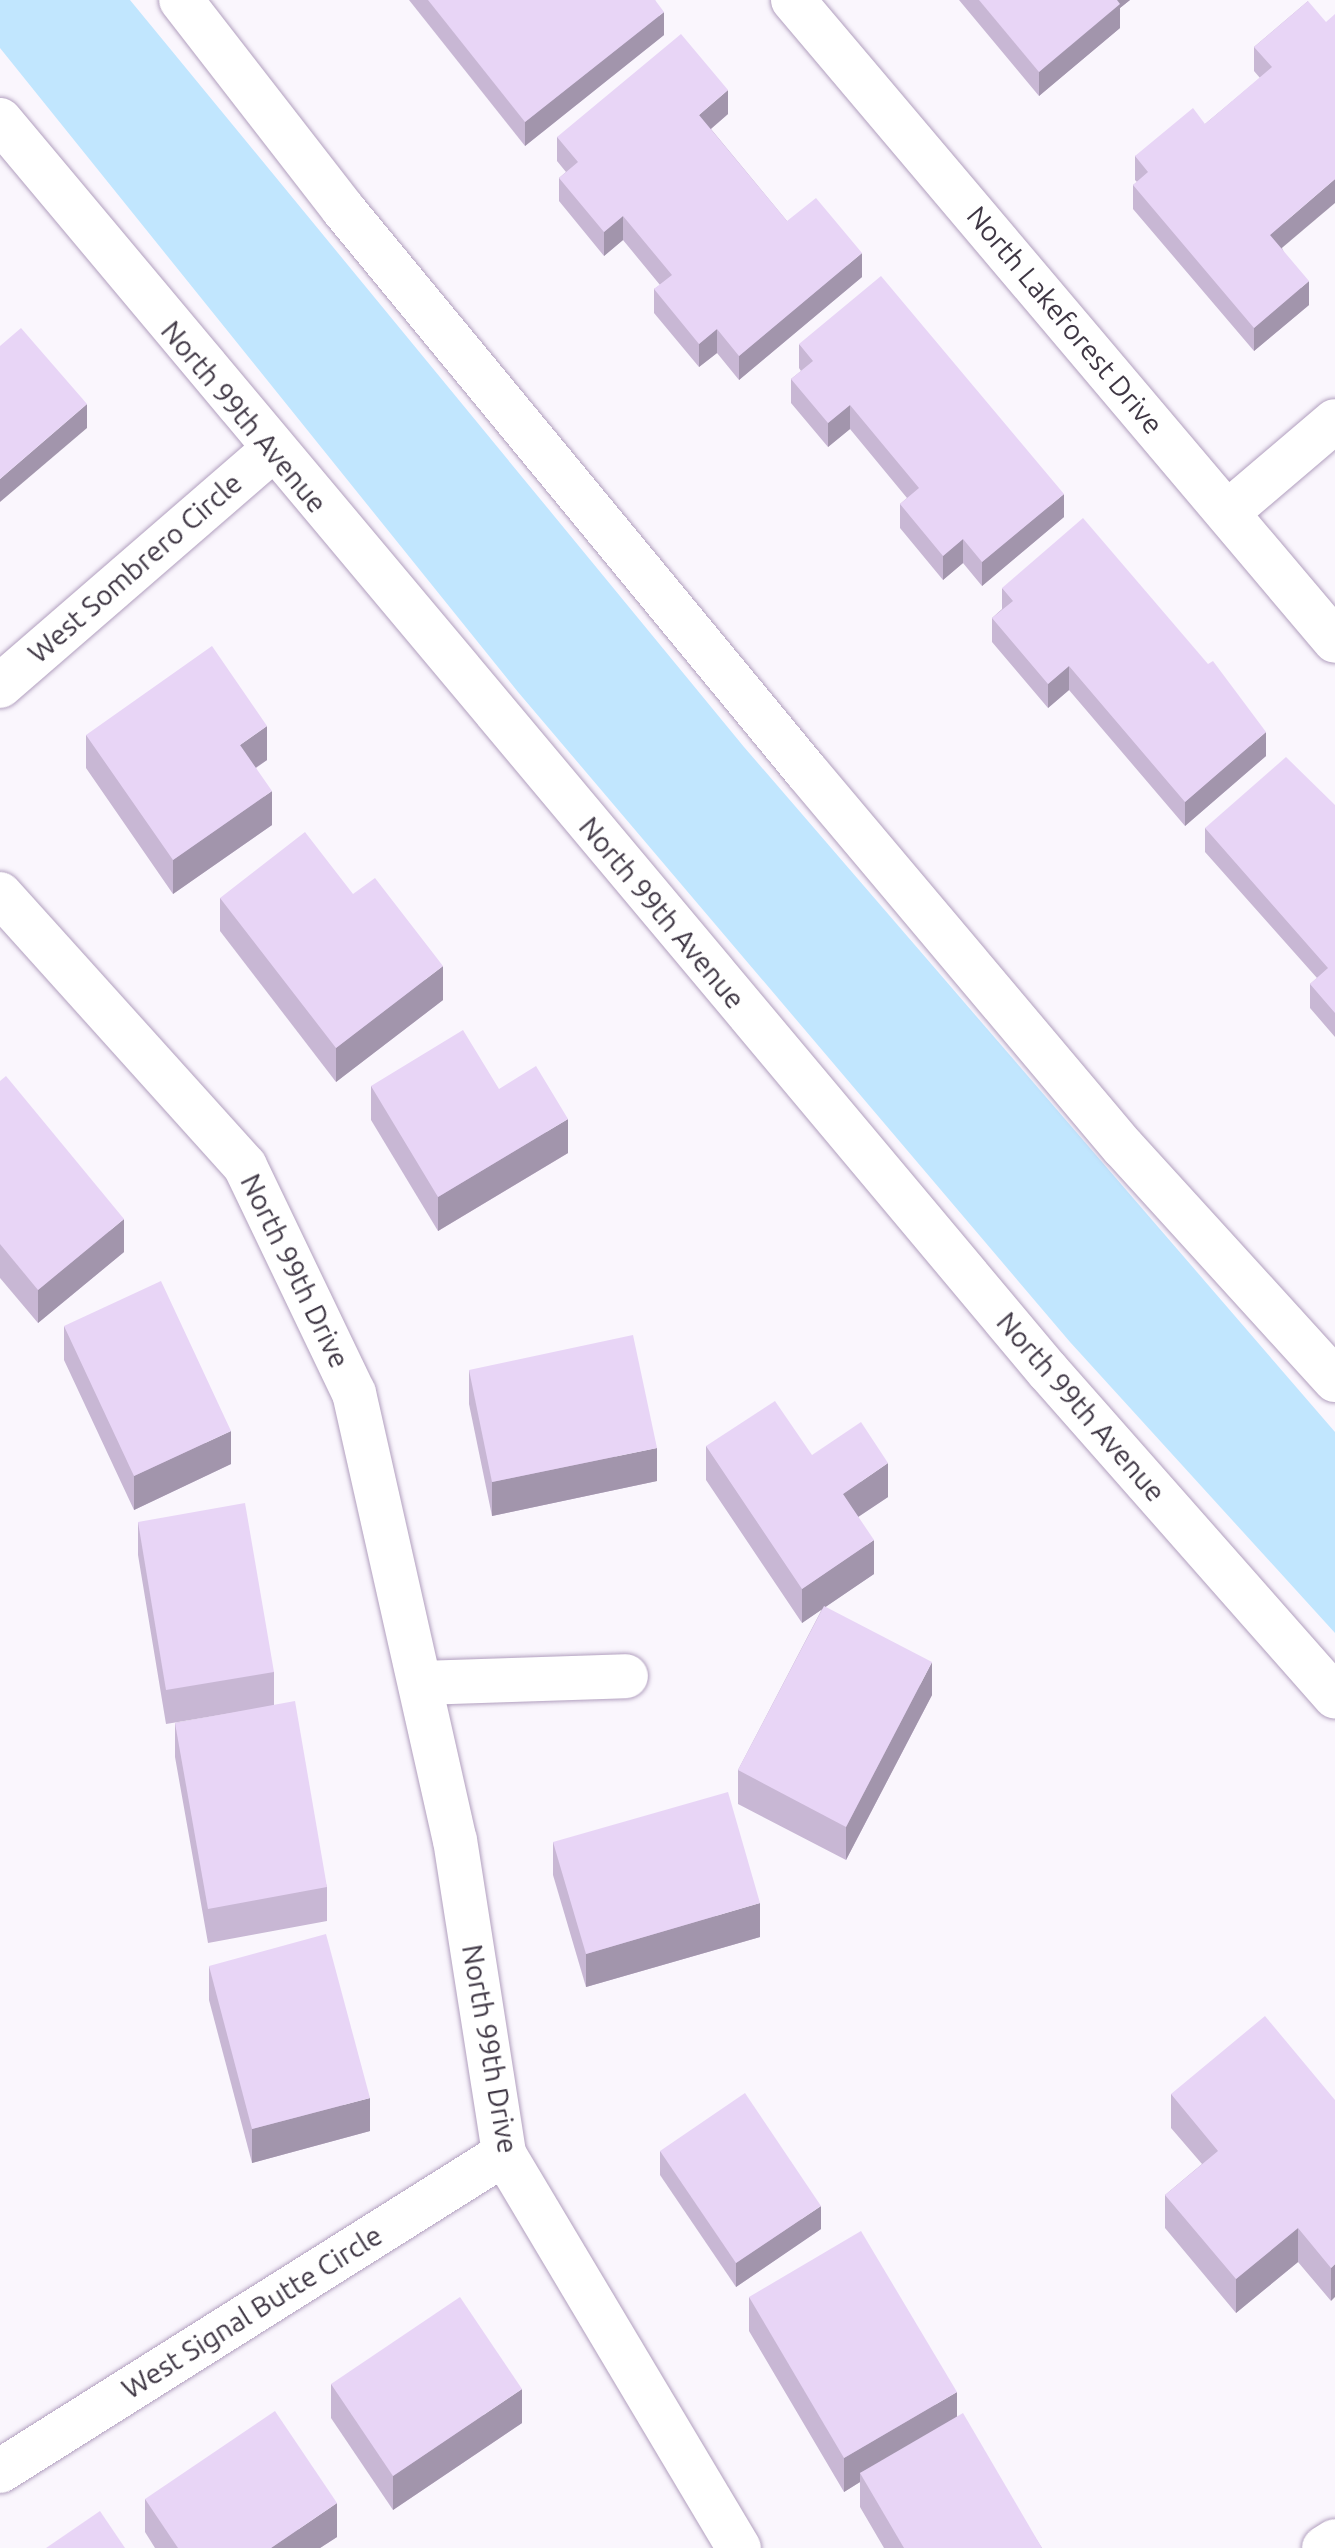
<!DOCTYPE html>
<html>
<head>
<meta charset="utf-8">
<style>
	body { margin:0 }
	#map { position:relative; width:1335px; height:2548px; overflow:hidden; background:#faf6fd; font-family:Ubuntu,sans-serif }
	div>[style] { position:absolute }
	.water>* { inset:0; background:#c1e6fe }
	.roads { filter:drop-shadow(0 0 2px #b19fbe) drop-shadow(0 0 2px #b19fbe) }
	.minor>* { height:44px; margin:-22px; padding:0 22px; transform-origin:22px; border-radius:22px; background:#fff }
	.major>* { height:44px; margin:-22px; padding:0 22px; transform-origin:22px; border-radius:22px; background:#fff }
	.wall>* { inset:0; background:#c8b7d4 }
	.shaded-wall>* { inset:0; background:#a295ac }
	.building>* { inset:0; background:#e8d5f6 }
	span { translate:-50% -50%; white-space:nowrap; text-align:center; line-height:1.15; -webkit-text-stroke:6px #fff; paint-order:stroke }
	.street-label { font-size:28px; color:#3f3744 }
</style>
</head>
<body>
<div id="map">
	<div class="water">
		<div style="clip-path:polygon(0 0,130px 0,744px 747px,1335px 1432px,1335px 1633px,1070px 1342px,518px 692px,0 48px)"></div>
	</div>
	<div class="roads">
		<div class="minor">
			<div style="left:793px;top:0;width:839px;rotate:49.78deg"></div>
			<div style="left:1228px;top:512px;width:140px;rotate:-40.4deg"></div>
			<div style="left:0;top:686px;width:359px;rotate:-40.9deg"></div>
			<div style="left:0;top:894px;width:366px;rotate:48deg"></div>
			<div style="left:245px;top:1166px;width:252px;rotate:64.4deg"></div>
			<div style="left:354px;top:1393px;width:458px;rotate:77.3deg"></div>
			<div style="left:455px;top:1840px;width:318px;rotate:81.1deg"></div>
			<div style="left:504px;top:2154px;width:459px;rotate:59.2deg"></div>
			<div style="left:420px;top:1683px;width:206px;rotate:-1.9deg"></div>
			<div style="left:0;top:2471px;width:595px;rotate:-32.17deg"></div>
			<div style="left:1324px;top:2548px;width:13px;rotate:-32deg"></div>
		</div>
		<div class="major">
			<div style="left:181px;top:0;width:264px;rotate:52.2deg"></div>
			<div style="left:343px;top:209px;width:730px;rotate:50.51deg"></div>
			<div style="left:807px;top:772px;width:490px;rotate:49.9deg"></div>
			<div style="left:1123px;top:1147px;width:315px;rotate:47.7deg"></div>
			<div style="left:0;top:120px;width:1632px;rotate:50.05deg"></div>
			<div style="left:1048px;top:1371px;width:434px;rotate:48.6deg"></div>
		</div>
	</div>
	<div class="wall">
		<div style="clip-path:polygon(409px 0,655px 0,664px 35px,525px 146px)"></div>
		<div style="clip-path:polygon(959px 0,1130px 0,1120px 8px,1120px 28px,1039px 96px)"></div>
		<div style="clip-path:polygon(1308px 1px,1282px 248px,1309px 305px,1254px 351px,1133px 209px,1133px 185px,1137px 182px,1135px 180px,1135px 156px,1205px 124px,1260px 78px,1254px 71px,1254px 47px)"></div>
		<div style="clip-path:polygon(728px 114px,711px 129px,787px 221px,862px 277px,739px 380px,717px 353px,699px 367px,654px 313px,654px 289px,660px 285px,623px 240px,604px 256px,559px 201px,559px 178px,566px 172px,557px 161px,557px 137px)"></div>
		<div style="clip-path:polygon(799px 344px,1064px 517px,982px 586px,963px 563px,943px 580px,900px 528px,900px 504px,907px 498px,850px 429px,828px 447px,791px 403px,791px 379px,801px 371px,799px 368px)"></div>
		<div style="clip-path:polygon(1002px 588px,1266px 756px,1185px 826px,1069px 690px,1048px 708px,992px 642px,992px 618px,1002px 609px)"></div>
		<div style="clip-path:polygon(86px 735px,267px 760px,256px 768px,272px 825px,173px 894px,86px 768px)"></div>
		<div style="clip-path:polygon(1335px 805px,1335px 1037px,1310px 1008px,1310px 984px,1317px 978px,1205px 852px,1205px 828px)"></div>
		<div style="clip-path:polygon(353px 894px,443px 1000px,336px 1082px,220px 931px,220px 898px)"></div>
		<div style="clip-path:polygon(0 1081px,124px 1252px,38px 1323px,0 1278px)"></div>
		<div style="clip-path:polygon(371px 1086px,499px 1089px,568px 1153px,438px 1231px,371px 1120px)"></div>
		<div style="clip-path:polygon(64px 1326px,231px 1464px,134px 1510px,64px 1360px)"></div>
		<div style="clip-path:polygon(469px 1370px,657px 1481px,492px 1516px,469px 1404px)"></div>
		<div style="clip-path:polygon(706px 1446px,812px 1455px,888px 1497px,858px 1517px,874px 1574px,825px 1607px,932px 1695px,846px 1860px,738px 1804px,738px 1770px,822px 1609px,802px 1623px,706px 1480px)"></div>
		<div style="clip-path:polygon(138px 1522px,274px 1672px,274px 1705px,327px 1887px,327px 1921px,208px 1943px,175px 1757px,175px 1723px,250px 1710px,166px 1724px,138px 1555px)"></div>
		<div style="clip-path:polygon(553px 1842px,760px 1937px,586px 1987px,553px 1875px)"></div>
		<div style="clip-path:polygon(209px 1966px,370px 2131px,252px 2163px,209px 2000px)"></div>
		<div style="clip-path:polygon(1171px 2094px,1335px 2100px,1331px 2301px,1298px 2262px,1236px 2313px,1165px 2228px,1165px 2195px,1202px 2164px,1171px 2128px)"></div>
		<div style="clip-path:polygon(660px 2151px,821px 2229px,736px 2287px,660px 2175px)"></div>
		<div style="clip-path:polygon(749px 2297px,957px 2417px,1042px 2548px,884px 2548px,860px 2507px,860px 2482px,844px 2492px,749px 2331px)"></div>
		<div style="clip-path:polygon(331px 2384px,522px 2423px,393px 2510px,331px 2418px)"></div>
		<div style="clip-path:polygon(145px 2499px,337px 2537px,320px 2548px,155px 2548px,145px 2532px)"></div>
	</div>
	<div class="shaded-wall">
		<div style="clip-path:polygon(1110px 0,1130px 0,1120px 8px,1120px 28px,1039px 96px,1039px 72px)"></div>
		<div style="clip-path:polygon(664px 12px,664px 35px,525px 146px,525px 122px)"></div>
		<div style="clip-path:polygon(728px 90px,728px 114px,699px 139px,699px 115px)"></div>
		<div style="clip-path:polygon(1335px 179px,1335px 203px,1270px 258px,1270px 235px)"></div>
		<div style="clip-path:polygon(623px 216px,623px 240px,604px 256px,604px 232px)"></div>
		<div style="clip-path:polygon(862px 253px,862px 277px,739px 380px,739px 356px)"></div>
		<div style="clip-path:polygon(1309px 281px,1309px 305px,1254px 351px,1254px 328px)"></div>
		<div style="clip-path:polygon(717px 329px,717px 353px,699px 367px,699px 344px)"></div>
		<div style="clip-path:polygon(87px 404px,87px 428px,0 502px,0 479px)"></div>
		<div style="clip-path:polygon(850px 405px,850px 429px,828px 447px,828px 423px)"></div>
		<div style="clip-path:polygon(1064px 494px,1064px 517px,982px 586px,982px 562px)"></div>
		<div style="clip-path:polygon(963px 539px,963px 563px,943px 580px,943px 556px)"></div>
		<div style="clip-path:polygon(1069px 666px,1069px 690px,1048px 708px,1048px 684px)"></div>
		<div style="clip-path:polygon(267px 726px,267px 760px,240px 778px,240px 745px)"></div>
		<div style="clip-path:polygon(1266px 732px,1266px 756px,1185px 826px,1185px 802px)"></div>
		<div style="clip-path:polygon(272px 791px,272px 825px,173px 894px,173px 860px)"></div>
		<div style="clip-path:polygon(443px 966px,443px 1000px,336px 1082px,336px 1048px)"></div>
		<div style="clip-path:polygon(568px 1119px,568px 1153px,438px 1231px,438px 1197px)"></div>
		<div style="clip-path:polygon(124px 1219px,124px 1252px,38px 1323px,38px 1290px)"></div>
		<div style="clip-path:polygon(231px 1431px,231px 1464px,134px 1510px,134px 1476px)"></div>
		<div style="clip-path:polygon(657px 1448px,657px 1481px,492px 1516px,492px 1482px)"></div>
		<div style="clip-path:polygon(888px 1463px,888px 1497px,843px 1527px,843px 1494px)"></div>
		<div style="clip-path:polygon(874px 1540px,874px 1574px,802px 1623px,802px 1589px)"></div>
		<div style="clip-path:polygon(932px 1662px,932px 1695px,846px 1860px,846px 1827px)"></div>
		<div style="clip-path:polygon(760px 1903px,760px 1937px,586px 1987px,586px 1954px)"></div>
		<div style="clip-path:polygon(370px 2098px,370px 2131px,252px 2163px,252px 2129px)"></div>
		<div style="clip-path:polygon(821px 2206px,821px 2229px,736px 2287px,736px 2263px)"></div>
		<div style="clip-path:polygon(1298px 2228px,1298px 2262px,1236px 2313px,1236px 2279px)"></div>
		<div style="clip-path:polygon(1335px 2264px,1335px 2297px,1331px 2301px,1331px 2268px)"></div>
		<div style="clip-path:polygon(522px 2389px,522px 2423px,393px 2510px,393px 2476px)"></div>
		<div style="clip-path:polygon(957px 2392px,957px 2425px,860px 2473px,860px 2482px,844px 2492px,844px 2458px)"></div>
		<div style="clip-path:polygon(337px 2503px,337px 2537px,320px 2548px,271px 2548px)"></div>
	</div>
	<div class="building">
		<div style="clip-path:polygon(428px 0,655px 0,664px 12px,525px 122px)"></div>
		<div style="clip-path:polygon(979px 0,1117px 0,1120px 4px,1039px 72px)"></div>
		<div style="clip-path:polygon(1308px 1px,1326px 22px,1335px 14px,1335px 179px,1270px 235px,1309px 281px,1254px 328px,1133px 185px,1148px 172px,1135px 156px,1193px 108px,1205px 124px,1272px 67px,1254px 47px)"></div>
		<div style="clip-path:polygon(681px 34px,728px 90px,699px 115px,787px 221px,816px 198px,862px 253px,739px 356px,717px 329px,699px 344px,654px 289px,672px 275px,623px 216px,604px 232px,559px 178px,578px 162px,557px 137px)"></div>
		<div style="clip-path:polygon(881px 276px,1064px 494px,982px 562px,963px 539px,943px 556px,900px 504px,919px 488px,850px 405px,828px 423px,791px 379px,813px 361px,799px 344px)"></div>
		<div style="clip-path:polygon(21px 328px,87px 404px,0 479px,0 346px)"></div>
		<div style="clip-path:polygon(1083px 518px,1208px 664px,1213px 661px,1266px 732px,1185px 802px,1069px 666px,1048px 684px,992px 618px,1013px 601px,1002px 588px)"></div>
		<div style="clip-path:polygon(212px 646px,267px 726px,240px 745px,272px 791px,173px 860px,86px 735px)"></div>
		<div style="clip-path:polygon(1286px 757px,1335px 805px,1335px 1013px,1310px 984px,1328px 968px,1205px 828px)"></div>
		<div style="clip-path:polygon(305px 832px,353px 894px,375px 878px,443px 966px,336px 1048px,220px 898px)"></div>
		<div style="clip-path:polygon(463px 1030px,499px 1089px,536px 1066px,568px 1119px,438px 1197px,371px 1086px)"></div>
		<div style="clip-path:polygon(6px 1076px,124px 1219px,38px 1290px,0 1244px,0 1081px)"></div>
		<div style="clip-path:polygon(161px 1281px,231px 1431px,134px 1476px,64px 1326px)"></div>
		<div style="clip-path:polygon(633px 1335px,657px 1448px,492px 1482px,469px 1370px)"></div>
		<div style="clip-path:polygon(775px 1401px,812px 1455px,861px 1422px,888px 1463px,843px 1494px,874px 1540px,802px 1589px,706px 1446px)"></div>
		<div style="clip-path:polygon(245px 1503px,274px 1672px,166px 1690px,138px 1522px)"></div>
		<div style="clip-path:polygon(824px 1606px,932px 1662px,846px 1827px,738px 1770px)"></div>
		<div style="clip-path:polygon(295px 1701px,327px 1887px,208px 1909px,175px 1723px)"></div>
		<div style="clip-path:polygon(728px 1792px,760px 1903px,586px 1954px,553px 1842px)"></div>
		<div style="clip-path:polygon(326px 1934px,370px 2098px,252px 2129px,209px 1966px)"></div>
		<div style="clip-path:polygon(1265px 2016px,1335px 2100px,1335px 2264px,1331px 2268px,1298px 2228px,1236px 2279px,1165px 2195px,1218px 2151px,1171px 2094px)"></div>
		<div style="clip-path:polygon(745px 2093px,821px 2206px,736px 2263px,660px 2151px)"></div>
		<div style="clip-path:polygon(861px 2231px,957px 2392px,844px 2458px,749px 2297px)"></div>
		<div style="clip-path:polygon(460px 2297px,522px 2389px,393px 2476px,331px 2384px)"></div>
		<div style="clip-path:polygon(275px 2411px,337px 2503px,271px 2548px,178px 2548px,145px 2499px)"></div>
		<div style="clip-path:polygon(963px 2413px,1042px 2548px,904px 2548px,860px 2473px)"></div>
		<div style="clip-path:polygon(100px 2511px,125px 2548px,46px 2548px)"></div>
	</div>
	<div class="street-label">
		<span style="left:1065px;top:320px;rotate:50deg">North Lakeforest Drive</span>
		<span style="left:244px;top:417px;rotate:50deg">North 99th Avenue</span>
		<span style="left:135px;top:568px;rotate:-41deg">West Sombrero Circle</span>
		<span style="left:662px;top:913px;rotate:50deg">North 99th Avenue</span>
		<span style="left:295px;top:1271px;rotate:64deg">North 99th Drive</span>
		<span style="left:1081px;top:1407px;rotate:49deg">North 99th Avenue</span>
		<span style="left:490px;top:2049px;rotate:80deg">North 99th Drive</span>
		<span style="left:252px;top:2312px;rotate:-32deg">West Signal Butte Circle</span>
	</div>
</div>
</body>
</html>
